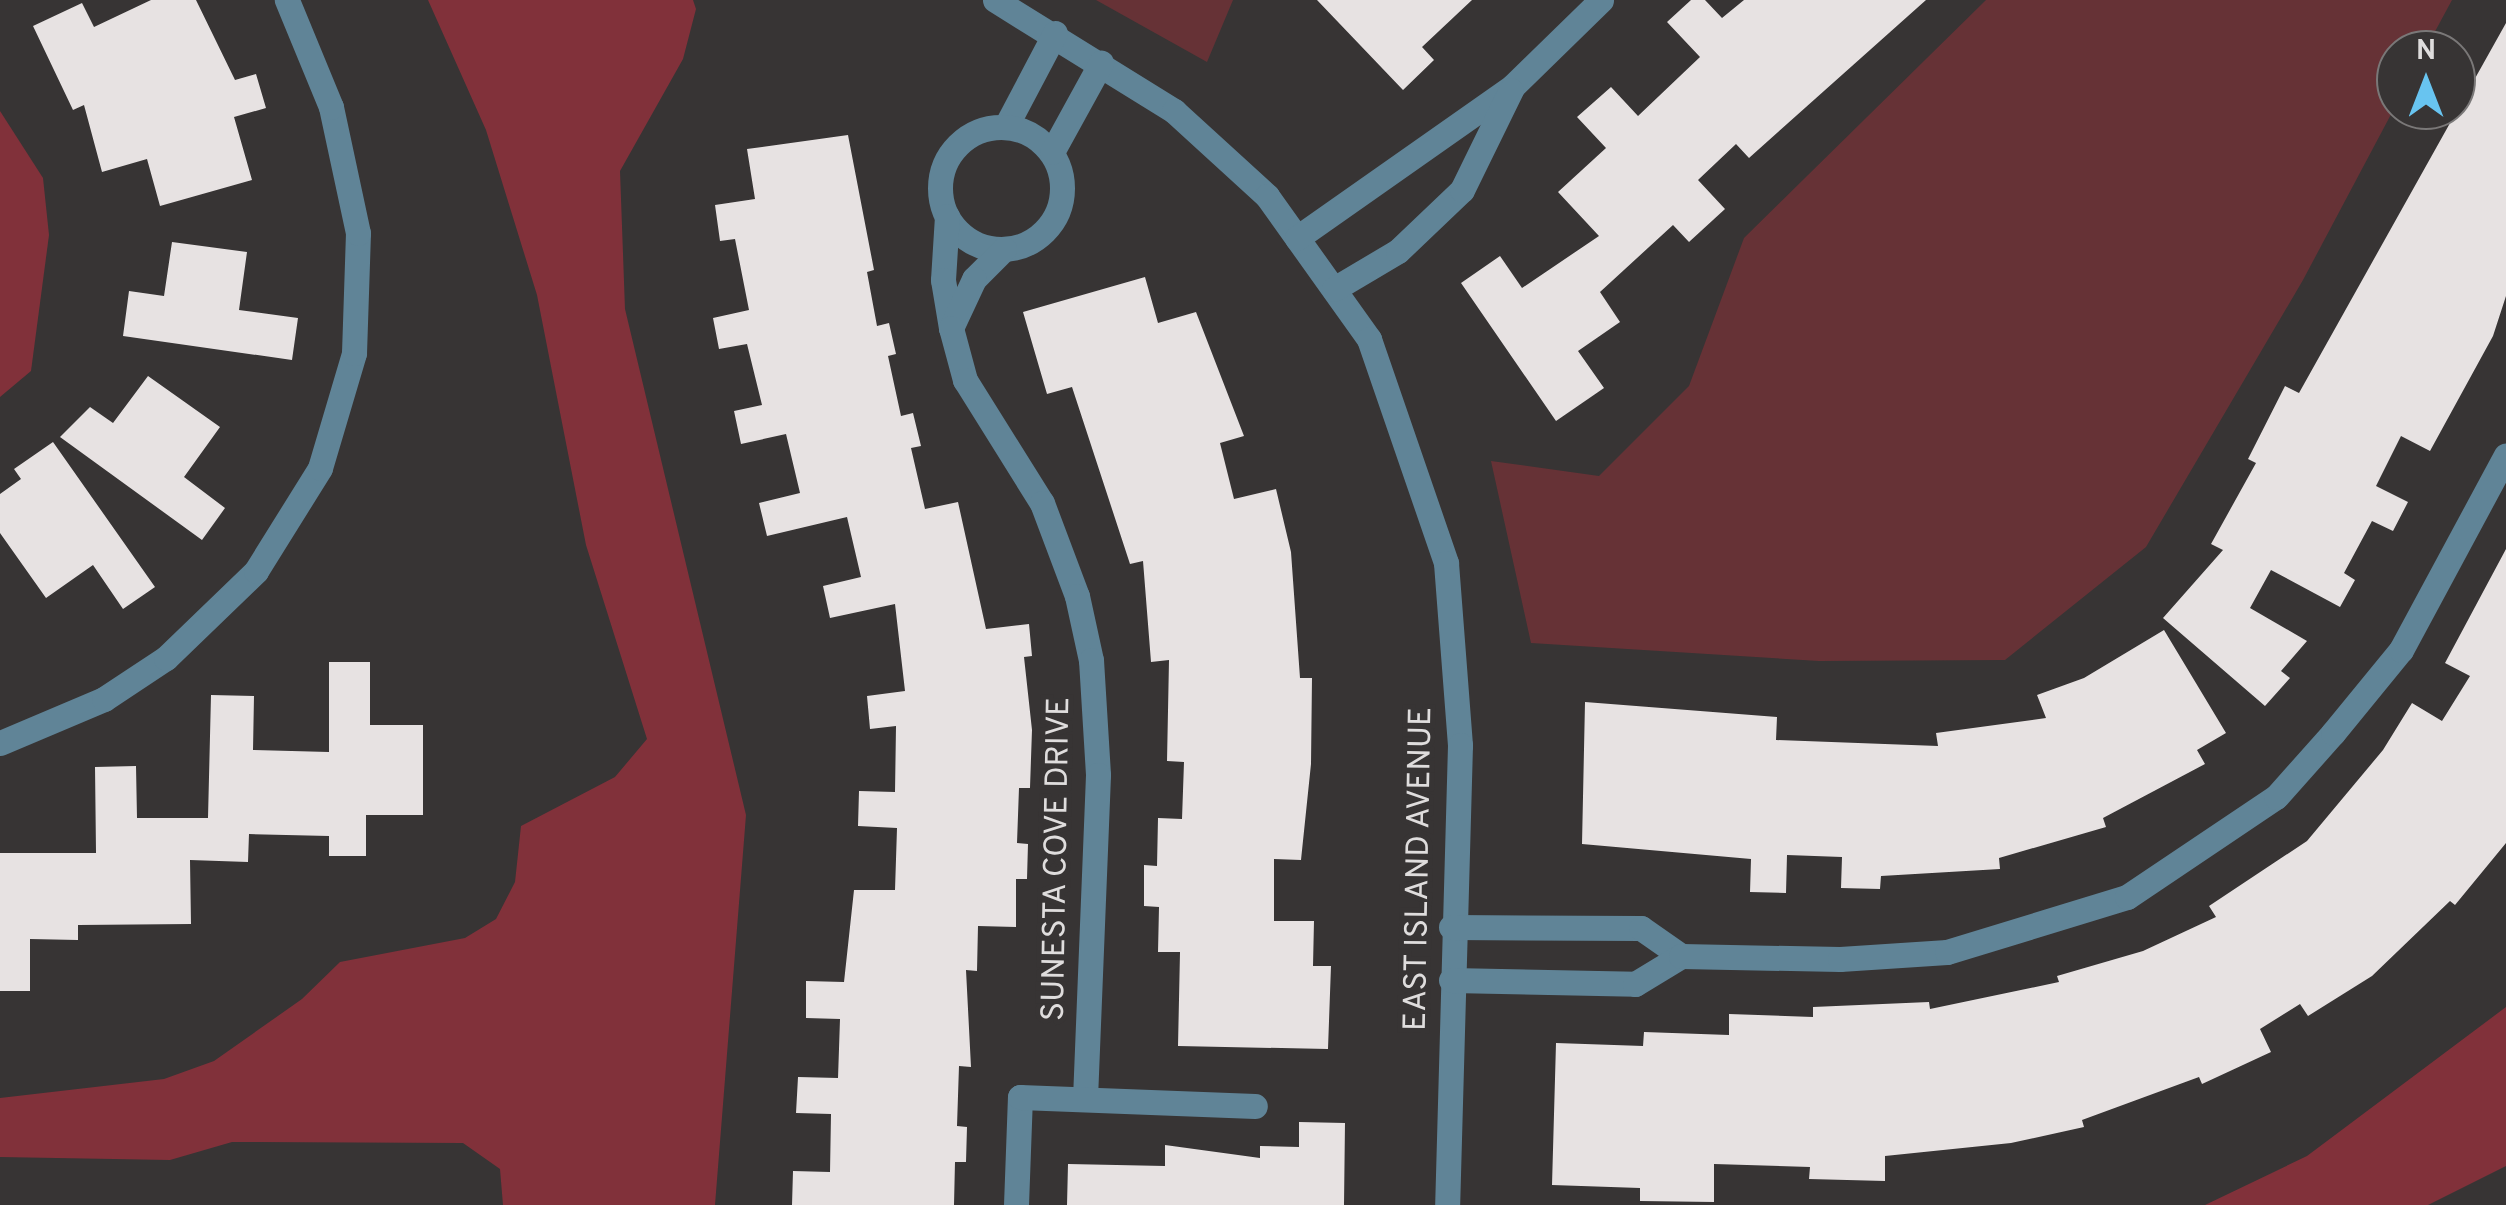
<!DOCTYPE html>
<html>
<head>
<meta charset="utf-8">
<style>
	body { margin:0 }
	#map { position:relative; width:2506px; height:1205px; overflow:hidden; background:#373434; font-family:Overpass,sans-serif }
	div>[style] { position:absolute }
	.green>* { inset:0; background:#663236 }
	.water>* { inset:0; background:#81313a }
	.building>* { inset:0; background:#e7e2e2 }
	.minor>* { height:25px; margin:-12.5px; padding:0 12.5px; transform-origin:12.5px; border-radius:12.5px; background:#608497 }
	.minor>.ring { margin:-12.5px; padding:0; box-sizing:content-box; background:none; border:25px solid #608497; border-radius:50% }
	span { translate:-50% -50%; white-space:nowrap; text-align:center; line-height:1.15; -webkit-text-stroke:10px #373434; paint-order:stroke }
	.street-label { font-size:32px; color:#dfdddd }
	.north { position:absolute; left:2376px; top:30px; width:100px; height:100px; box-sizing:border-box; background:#373434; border:2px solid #7a7878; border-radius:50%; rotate:0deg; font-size:28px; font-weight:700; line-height:40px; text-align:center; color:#dfdddd }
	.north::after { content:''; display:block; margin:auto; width:35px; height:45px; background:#68c4f0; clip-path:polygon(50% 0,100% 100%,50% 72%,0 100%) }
</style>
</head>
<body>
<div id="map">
	<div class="green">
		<div style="clip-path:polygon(1096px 0,1233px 0,1207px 62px)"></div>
		<div style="clip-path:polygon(1986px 0,2452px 0,2425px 50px,2396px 50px,2396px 105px,2303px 280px,2146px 547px,2005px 660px,1819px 661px,1531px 643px,1491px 461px,1599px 476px,1689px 386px,1744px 238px)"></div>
	</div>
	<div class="water">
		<div style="clip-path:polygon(428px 0,693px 0,696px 9px,683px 59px,620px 171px,625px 309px,746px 815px,715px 1205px,503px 1205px,500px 1169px,463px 1143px,232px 1142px,170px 1160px,0 1157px,0 1098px,164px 1079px,214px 1061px,302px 999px,340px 962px,465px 938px,496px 919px,515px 882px,521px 826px,615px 777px,647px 739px,586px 545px,537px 295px,486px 130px)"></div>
		<div style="clip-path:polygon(0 111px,43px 178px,49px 235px,31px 371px,0 397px)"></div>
		<div style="clip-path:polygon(2506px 1007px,2506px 1166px,2428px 1205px,2205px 1205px,2307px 1156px)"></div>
	</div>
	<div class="building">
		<div style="clip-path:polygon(151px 0,196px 0,235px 80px,256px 74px,266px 108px,234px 117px,252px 180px,160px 206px,147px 159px,102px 172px,84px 105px,73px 110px,33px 26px,82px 3px,94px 27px)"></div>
		<div style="clip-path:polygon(1317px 0,1472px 0,1422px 47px,1434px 60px,1403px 90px)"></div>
		<div style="clip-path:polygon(1691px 0,1705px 0,1722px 18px,1744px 0,1926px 0,1749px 158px,1736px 144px,1698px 180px,1725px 209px,1689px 242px,1673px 225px,1600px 292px,1620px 322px,1578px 351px,1604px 388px,1556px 421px,1461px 283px,1500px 256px,1522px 288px,1599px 236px,1558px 192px,1606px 148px,1577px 117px,1611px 87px,1638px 116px,1700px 57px,1667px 22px)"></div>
		<div style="clip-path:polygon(2506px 23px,2506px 296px,2493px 336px,2430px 451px,2401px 436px,2376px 486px,2408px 502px,2393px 531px,2372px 521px,2344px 573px,2355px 580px,2340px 607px,2271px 570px,2250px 608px,2307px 641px,2281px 671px,2290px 678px,2265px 706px,2163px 618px,2223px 550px,2211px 544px,2256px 463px,2248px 459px,2285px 386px,2299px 393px)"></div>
		<div style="clip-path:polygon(848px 135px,874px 270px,867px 272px,877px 326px,889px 323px,896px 354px,888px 356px,901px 416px,913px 413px,921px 446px,911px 448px,925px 509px,958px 502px,986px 629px,1029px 624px,1032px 656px,1024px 657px,1032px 730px,1030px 788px,1019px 788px,1017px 843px,1028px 844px,1027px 879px,1016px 879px,1016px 927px,978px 926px,977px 971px,966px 970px,971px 1067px,959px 1066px,957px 1126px,967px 1127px,966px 1162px,955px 1162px,954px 1205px,792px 1205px,793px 1171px,830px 1172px,831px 1114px,796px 1113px,798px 1077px,838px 1078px,840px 1019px,806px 1018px,806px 981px,844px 982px,854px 890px,895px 890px,897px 828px,858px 826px,859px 791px,895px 792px,896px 726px,870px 729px,867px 696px,905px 691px,895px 604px,830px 618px,823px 586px,861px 577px,847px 517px,767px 536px,759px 503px,800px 493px,786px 434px,741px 444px,734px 411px,762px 405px,747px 344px,719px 349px,713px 318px,749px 310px,735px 239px,720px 241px,715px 205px,755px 199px,747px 149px)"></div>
		<div style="clip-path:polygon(172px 242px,247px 252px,239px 310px,298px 318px,292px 360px,123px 336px,129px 291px,164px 296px)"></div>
		<div style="clip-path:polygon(1145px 277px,1158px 323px,1196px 312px,1244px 436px,1220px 443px,1234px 499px,1276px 489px,1291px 552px,1300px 678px,1312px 678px,1311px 764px,1301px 860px,1274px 859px,1274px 921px,1314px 921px,1313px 966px,1331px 966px,1328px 1049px,1178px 1046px,1180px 952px,1158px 952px,1159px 907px,1144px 906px,1144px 865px,1157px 866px,1158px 818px,1182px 819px,1184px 762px,1167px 761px,1169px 660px,1151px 662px,1143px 561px,1130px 564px,1072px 387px,1047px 394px,1023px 312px)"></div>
		<div style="clip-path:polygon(148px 376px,220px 427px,184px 477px,225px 508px,202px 540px,60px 437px,90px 407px,113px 423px)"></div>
		<div style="clip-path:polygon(53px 442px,155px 587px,123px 609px,93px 565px,46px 598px,0 533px,0 494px,21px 479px,14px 469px)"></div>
		<div style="clip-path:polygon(2506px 549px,2506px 843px,2455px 905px,2450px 901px,2372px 976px,2308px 1016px,2300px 1004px,2260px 1029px,2271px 1052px,2202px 1084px,2199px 1077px,2082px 1120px,2084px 1127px,2011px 1143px,1885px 1156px,1885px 1181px,1809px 1179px,1810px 1167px,1714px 1164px,1714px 1202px,1640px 1201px,1640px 1188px,1552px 1185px,1556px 1043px,1643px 1046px,1644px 1032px,1729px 1035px,1729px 1014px,1813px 1017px,1813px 1007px,1929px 1002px,1930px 1009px,2059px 982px,2057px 976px,2143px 951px,2216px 917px,2209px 906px,2307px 841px,2383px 750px,2412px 703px,2442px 721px,2470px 676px,2445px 663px)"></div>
		<div style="clip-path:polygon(2164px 630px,2226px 733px,2197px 750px,2205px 764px,2103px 818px,2106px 827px,1999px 858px,2000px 869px,1881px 876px,1880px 889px,1841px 888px,1842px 857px,1787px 855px,1786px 893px,1750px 892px,1751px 859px,1582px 844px,1585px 702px,1777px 717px,1776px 740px,1938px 746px,1936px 733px,2046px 718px,2037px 695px,2084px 678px)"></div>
		<div style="clip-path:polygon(329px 662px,370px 662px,370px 725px,423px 725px,423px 815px,366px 815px,366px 856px,329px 856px,329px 836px,249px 834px,248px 862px,190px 860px,191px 924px,78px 925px,78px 940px,30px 939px,30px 991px,0 991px,0 853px,96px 853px,95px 767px,136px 766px,137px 818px,208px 818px,211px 695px,254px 696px,253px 750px,329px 752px)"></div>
		<div style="clip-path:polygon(1299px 1122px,1345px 1123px,1344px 1205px,1067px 1205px,1068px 1164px,1165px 1166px,1165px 1145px,1260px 1158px,1260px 1146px,1299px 1147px)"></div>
	</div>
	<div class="minor">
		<div style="left:995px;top:0;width:211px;rotate:31.8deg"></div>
		<div style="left:1174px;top:111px;width:126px;rotate:42.4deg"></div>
		<div style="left:1267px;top:196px;width:176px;rotate:54.5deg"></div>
		<div style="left:1369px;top:339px;width:237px;rotate:71deg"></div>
		<div style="left:1446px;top:563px;width:183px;rotate:85.6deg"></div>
		<div style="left:1460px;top:745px;width:460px;rotate:91.6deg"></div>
		<div style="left:1006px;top:126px;width:105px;rotate:-62.2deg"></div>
		<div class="ring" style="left:940px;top:127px;width:97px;height:97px"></div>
		<div style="left:1052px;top:152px;width:102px;rotate:-61.2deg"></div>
		<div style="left:947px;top:216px;width:64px;rotate:93.6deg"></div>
		<div style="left:943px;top:280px;width:49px;rotate:80.5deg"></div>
		<div style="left:1297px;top:238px;width:264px;rotate:-35.1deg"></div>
		<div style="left:1513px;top:86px;width:123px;rotate:-44.3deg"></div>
		<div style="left:1004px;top:249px;width:42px;rotate:135deg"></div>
		<div style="left:974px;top:279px;width:54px;rotate:115.1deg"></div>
		<div style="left:951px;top:328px;width:54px;rotate:74.9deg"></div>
		<div style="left:965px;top:380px;width:145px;rotate:58deg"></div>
		<div style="left:1042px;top:503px;width:99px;rotate:69.4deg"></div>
		<div style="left:1077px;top:596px;width:66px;rotate:77.7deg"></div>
		<div style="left:1091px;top:660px;width:115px;rotate:86.5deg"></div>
		<div style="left:1098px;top:775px;width:324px;rotate:92.3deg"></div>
		<div style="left:1334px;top:289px;width:74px;rotate:-30.7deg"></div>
		<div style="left:1398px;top:251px;width:88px;rotate:-43.6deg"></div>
		<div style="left:1462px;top:190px;width:111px;rotate:-63.9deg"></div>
		<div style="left:0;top:743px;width:113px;rotate:-22.9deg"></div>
		<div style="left:104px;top:699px;width:74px;rotate:-33.5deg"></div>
		<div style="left:166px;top:658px;width:125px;rotate:-44deg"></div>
		<div style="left:256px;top:571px;width:121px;rotate:-58.1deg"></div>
		<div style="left:320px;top:468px;width:120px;rotate:-73.5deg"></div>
		<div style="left:354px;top:353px;width:120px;rotate:-88.1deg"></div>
		<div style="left:358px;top:233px;width:129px;rotate:-102.1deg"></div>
		<div style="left:331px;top:107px;width:116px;rotate:-112.4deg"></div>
		<div style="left:1451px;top:927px;width:190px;rotate:0.3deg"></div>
		<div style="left:1641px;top:928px;width:49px;rotate:35deg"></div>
		<div style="left:1451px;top:980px;width:184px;rotate:1.2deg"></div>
		<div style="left:1635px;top:984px;width:54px;rotate:-31.3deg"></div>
		<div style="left:1681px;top:956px;width:159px;rotate:1.1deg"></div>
		<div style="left:1840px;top:959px;width:107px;rotate:-3.7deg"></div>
		<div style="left:1947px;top:952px;width:188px;rotate:-17deg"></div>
		<div style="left:2127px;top:897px;width:179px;rotate:-33.9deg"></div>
		<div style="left:2276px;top:797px;width:86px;rotate:-48.3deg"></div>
		<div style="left:2333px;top:733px;width:107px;rotate:-50.7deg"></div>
		<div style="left:2401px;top:650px;width:221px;rotate:-61.7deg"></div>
		<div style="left:1016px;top:1205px;width:108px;rotate:-87.9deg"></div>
		<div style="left:1020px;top:1097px;width:235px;rotate:2.2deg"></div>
	</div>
	<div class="street-label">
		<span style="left:1058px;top:859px;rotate:-89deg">SUNESTA COVE DRIVE</span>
		<span style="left:1420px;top:869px;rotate:-89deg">EAST ISLAND AVENUE</span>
	</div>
	<div class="north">N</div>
</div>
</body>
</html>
